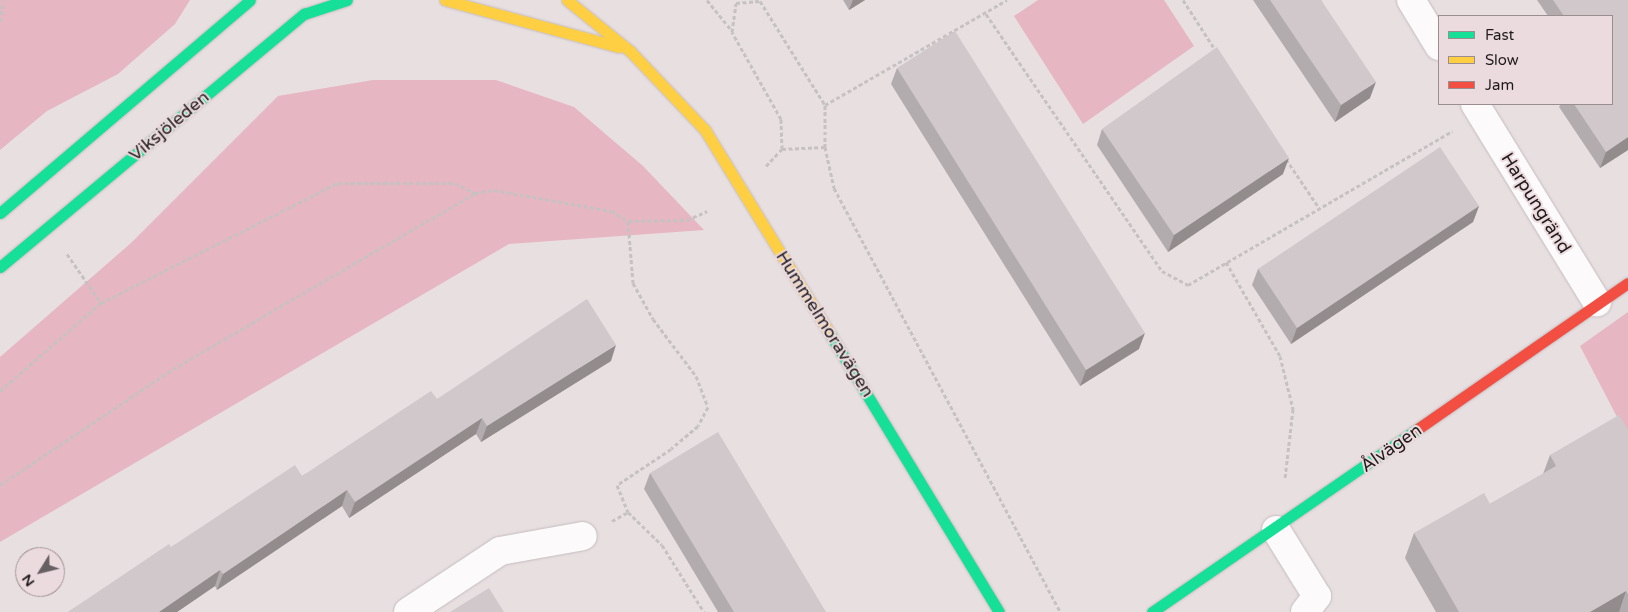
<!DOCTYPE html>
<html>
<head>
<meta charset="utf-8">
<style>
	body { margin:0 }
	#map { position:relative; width:1628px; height:612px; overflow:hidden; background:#e8dfe1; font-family:"Varela Round",sans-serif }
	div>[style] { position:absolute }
	.green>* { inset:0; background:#e7b6c3 }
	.path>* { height:3px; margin-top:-1.5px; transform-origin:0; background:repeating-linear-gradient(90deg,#c6c2c2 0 4px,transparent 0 6.5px) }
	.roads { filter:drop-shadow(0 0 1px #c4bcbe) drop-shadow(0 0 1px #c4bcbe) }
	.street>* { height:28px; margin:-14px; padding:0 14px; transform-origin:14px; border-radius:14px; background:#fcfafa }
	.fast>* { height:11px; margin:-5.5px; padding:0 5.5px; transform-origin:5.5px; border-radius:5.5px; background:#16e098 }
	.slow>* { height:11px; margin:-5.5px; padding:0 5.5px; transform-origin:5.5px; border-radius:5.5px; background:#ffcf43 }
	.jam>* { height:11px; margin:-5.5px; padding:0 5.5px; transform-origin:5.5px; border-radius:5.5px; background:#f24e42 }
	.wall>* { inset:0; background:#b3acae }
	.shaded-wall>* { inset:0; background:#928c8d }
	.building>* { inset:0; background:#d0c8ca }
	span { translate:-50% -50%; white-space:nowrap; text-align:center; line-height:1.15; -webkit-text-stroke:4px #ecdbde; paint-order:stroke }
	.street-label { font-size:18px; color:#211b1d }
	.legend { position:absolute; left:1438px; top:15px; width:175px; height:90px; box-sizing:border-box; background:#ecdbde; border:1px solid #9b8e91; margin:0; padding:6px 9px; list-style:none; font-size:15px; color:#211b1d }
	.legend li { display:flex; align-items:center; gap:10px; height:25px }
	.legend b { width:25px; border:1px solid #9b8e91 }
	.north { position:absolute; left:15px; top:547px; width:50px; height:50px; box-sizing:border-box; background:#ecdbde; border:1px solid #9b8e91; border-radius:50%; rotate:234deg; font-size:14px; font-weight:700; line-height:20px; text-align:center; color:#211b1d }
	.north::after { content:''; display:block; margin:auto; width:18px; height:22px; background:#676062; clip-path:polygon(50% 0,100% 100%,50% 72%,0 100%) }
</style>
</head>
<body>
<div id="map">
	<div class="green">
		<div style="clip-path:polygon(0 0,190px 0,175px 24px,118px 74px,47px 111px,0 150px)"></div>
		<div style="clip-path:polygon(1038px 0,1164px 0,1194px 46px,1083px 124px,1014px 16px)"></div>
		<div style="clip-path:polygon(373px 80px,496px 80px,574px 107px,643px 166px,704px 230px,509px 244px,0 542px,0 357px,131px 243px,278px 96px)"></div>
		<div style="clip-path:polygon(1628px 312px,1628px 438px,1580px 346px)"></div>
	</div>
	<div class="path">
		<div style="left:707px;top:0;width:40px;rotate:51deg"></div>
		<div style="left:1183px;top:0;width:61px;rotate:57.1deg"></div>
		<div style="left:986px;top:14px;width:311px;rotate:55.6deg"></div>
		<div style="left:1162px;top:271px;width:30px;rotate:28deg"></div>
		<div style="left:1188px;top:285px;width:306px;rotate:-30.2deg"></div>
		<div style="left:0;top:21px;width:21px;rotate:-79deg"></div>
		<div style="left:825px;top:105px;width:210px;rotate:-30deg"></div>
		<div style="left:782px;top:149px;width:43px;rotate:-2.7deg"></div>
		<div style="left:1286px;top:159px;width:59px;rotate:56deg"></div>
		<div style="left:766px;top:166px;width:23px;rotate:-47deg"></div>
		<div style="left:782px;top:149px;width:30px;rotate:-92deg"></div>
		<div style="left:781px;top:119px;width:100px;rotate:-119.4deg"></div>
		<div style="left:732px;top:32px;width:29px;rotate:-82deg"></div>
		<div style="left:736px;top:3px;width:24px;rotate:-5deg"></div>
		<div style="left:760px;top:1px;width:123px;rotate:58deg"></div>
		<div style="left:825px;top:105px;width:42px;rotate:90deg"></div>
		<div style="left:825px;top:147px;width:42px;rotate:77.6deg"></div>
		<div style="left:834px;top:188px;width:480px;rotate:61.9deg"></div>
		<div style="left:628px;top:221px;width:62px;rotate:85.4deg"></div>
		<div style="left:633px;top:283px;width:41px;rotate:60.9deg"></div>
		<div style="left:653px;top:319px;width:71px;rotate:53deg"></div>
		<div style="left:696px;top:376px;width:33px;rotate:69deg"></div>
		<div style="left:708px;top:407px;width:21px;rotate:118deg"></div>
		<div style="left:698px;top:426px;width:35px;rotate:140deg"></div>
		<div style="left:671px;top:449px;width:65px;rotate:146.3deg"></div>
		<div style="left:617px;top:485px;width:29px;rotate:68deg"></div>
		<div style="left:67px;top:254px;width:60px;rotate:55.2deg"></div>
		<div style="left:1226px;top:262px;width:108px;rotate:60.1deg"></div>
		<div style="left:1280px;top:356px;width:55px;rotate:76.2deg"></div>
		<div style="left:1293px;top:409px;width:69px;rotate:96.6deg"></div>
		<div style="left:0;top:391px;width:134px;rotate:-41.1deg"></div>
		<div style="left:101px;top:303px;width:266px;rotate:-26.9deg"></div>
		<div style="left:338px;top:183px;width:117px"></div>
		<div style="left:455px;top:183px;width:22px;rotate:27deg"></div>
		<div style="left:0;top:485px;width:208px;rotate:-33.8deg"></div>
		<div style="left:173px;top:369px;width:350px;rotate:-30.2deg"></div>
		<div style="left:475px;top:193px;width:19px;rotate:-9deg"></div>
		<div style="left:494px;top:190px;width:119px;rotate:10.2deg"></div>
		<div style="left:611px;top:211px;width:20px;rotate:30deg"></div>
		<div style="left:628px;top:221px;width:59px;rotate:-1deg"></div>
		<div style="left:687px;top:220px;width:22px;rotate:-24deg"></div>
		<div style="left:612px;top:521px;width:18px;rotate:-29deg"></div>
		<div style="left:628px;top:512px;width:47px;rotate:44.1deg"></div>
		<div style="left:662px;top:545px;width:79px;rotate:57.9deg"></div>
	</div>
	<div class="roads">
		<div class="street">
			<div style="left:1411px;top:0;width:54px;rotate:58.7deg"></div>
			<div style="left:1475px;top:104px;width:233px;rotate:58.4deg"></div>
			<div style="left:1276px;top:530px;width:78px;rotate:58.2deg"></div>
			<div style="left:1317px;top:596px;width:20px;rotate:127deg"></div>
			<div style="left:408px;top:612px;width:110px;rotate:-33.5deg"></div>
			<div style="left:500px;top:551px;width:84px;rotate:-10.2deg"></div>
		</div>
		<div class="fast">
			<div style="left:0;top:213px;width:328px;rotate:-40.4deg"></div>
			<div style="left:0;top:267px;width:396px;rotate:-39.8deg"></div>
			<div style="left:304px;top:14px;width:45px;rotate:-18deg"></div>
			<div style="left:830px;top:334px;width:325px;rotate:58.7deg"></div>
			<div style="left:1152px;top:612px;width:324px;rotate:-34.6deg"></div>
		</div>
		<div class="slow">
			<div style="left:445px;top:0;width:180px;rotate:15.1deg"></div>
			<div style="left:567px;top:0;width:81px;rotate:39deg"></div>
			<div style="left:630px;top:51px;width:109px;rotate:46.5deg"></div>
			<div style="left:705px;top:130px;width:239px;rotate:58.5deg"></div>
		</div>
		<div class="jam">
			<div style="left:1419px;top:428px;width:254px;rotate:-34.8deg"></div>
		</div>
	</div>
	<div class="wall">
		<div style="clip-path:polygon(843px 0,865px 0,849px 10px)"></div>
		<div style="clip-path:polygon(1253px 0,1321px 0,1370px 98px,1335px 122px)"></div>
		<div style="clip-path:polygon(1537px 0,1628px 0,1628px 150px,1600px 168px,1559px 107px,1561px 104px,1612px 104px,1612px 16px,1548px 16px)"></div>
		<div style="clip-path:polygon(897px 68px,1139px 349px,1080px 386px,891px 84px)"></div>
		<div style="clip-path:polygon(1102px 129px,1283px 174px,1168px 252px,1097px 145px)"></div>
		<div style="clip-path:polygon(1479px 206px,1473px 222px,1291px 344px,1252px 285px,1258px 269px)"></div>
		<div style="clip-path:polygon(611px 361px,481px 442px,476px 434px,349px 518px,342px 506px,217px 590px,215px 586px,177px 612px,68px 612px,171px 547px,302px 476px,437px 399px)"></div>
		<div style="clip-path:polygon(1628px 430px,1628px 612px,1436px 612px,1405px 558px,1414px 533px,1490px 504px,1543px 474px,1550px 455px)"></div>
		<div style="clip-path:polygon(650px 473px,826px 612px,718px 612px,644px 489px)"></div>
	</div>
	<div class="shaded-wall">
		<div style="clip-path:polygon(853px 0,865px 0,849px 10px)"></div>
		<div style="clip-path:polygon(1376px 82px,1370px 98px,1335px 122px,1341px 105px)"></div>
		<div style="clip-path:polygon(1628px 137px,1628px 150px,1600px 168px,1606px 152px)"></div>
		<div style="clip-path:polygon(1289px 158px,1283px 174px,1168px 252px,1174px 235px)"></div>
		<div style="clip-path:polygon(1479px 206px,1473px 222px,1291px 344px,1297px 328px)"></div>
		<div style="clip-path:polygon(1145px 333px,1139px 349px,1080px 386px,1086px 370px)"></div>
		<div style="clip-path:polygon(616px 345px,611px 361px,481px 442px,487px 426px)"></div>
		<div style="clip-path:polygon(482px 418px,476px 434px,349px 518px,355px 502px)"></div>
		<div style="clip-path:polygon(347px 490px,342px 506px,217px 590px,223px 574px)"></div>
		<div style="clip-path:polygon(220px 570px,215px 586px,177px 612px,159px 612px)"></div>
		<div style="clip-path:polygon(1626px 591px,1619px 612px,1590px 612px)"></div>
	</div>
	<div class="building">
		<div style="clip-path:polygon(1270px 0,1321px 0,1376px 82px,1341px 105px)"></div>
		<div style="clip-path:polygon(1553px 0,1628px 0,1628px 137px,1606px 152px,1574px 104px,1612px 104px,1612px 16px,1564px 16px)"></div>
		<div style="clip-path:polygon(955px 31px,1145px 333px,1086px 370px,897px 68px)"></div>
		<div style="clip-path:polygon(1217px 47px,1289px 158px,1174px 235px,1102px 129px)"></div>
		<div style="clip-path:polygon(1440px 147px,1479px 206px,1297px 328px,1258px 269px)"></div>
		<div style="clip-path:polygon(587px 299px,616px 345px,487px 426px,482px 418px,355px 502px,347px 490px,223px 574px,220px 570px,159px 612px,68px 612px,169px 544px,171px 547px,295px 465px,302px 476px,431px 391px,437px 399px)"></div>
		<div style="clip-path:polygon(1619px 415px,1628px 430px,1628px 594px,1626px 591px,1590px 612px,1459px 612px,1414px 533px,1484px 493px,1490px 504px,1556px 466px,1550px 455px)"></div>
		<div style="clip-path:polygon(718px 432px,826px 612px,734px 612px,650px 473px)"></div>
		<div style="clip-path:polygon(489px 588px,504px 612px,450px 612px)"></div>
	</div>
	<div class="street-label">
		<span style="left:169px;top:126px;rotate:-40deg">Viksjöleden</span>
		<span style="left:1536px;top:203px;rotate:58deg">Harpungränd</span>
		<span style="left:825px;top:324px;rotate:58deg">Hummelmoravägen</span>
		<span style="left:1391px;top:448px;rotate:-35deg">Ålvägen</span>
	</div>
	<ul class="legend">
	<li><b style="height:6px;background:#16e098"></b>Fast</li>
	<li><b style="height:6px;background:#ffcf43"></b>Slow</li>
	<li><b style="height:6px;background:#f24e42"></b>Jam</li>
	</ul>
	<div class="north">N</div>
</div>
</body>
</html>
